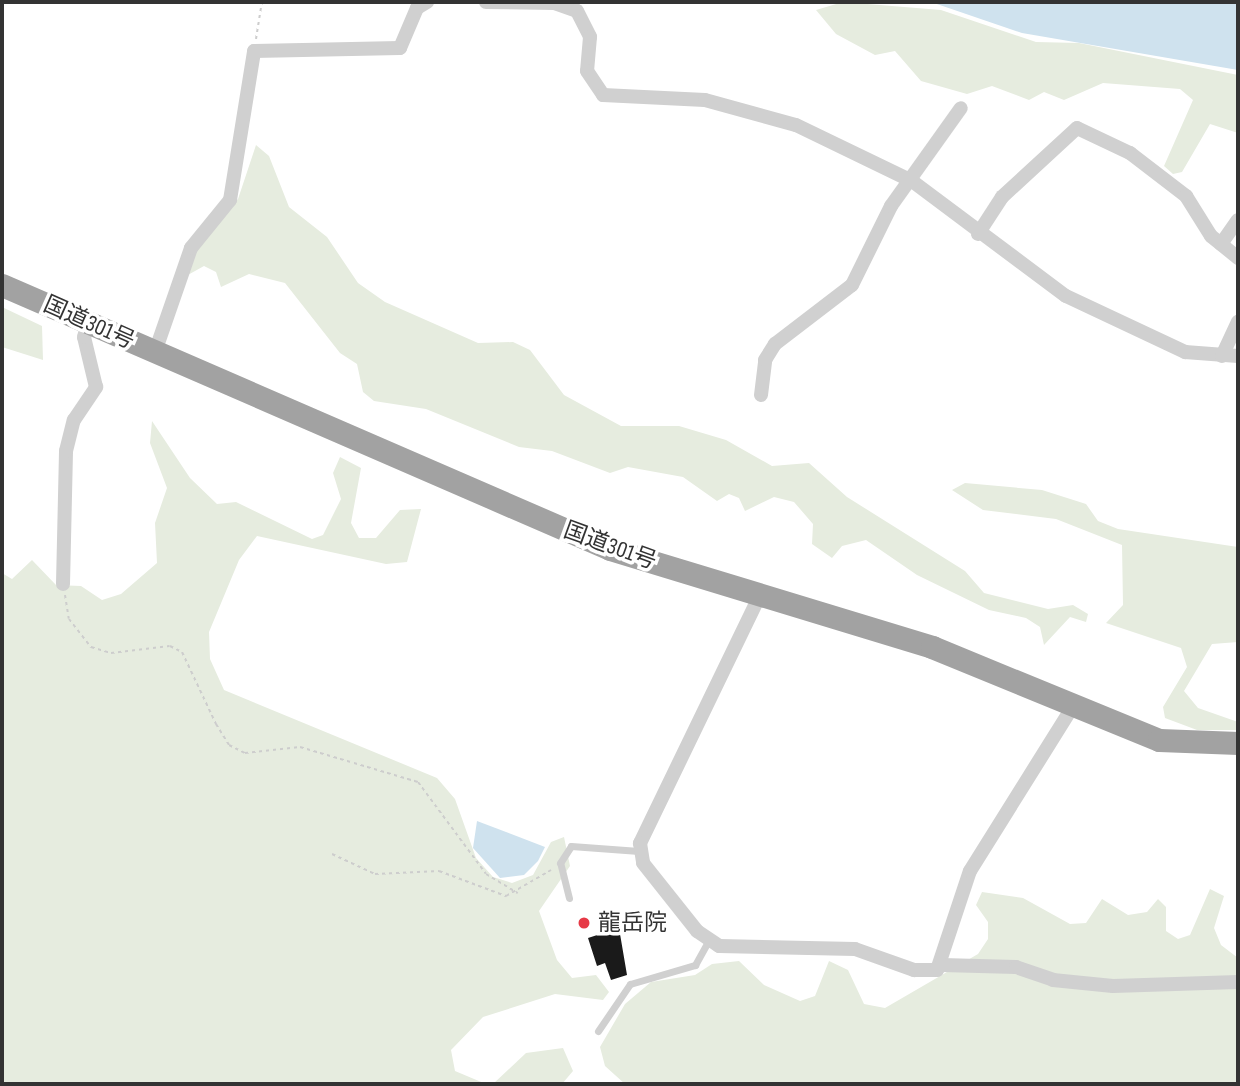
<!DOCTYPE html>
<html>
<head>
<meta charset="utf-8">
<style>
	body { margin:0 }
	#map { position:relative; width:1240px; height:1086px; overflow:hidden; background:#fff; font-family:"Sofia Sans Condensed","Noto Sans JP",sans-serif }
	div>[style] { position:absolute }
	.green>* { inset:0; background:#e6ecdf }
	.water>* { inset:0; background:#cfe2ee }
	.building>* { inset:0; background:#1a1a1a }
	.path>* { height:2px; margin-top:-1px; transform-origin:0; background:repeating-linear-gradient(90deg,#cdcdcd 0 3.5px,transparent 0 7px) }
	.service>* { height:7px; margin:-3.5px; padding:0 3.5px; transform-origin:3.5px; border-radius:3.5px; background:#d0d0d0 }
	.minor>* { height:14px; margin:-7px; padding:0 7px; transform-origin:7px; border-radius:7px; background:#d0d0d0 }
	.trunk>* { height:23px; margin:-11.5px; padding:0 11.5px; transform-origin:11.5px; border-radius:11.5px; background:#a2a2a2 }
	.dots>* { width:19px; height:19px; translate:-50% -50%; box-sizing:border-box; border:4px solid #fff; border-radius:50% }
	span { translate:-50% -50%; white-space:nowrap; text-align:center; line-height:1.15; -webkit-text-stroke:7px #fff; paint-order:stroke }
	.street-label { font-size:23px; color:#333 }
	.poi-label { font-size:23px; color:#333 }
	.left { translate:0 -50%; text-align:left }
	.frame { position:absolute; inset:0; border:4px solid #333; pointer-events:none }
</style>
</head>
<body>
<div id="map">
	<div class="green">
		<div style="clip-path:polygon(843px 2px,941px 10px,1036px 42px,1079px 43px,1238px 75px,1238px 133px,1210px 124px,1182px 172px,1173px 174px,1164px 166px,1193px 100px,1180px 89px,1103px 83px,1064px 100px,1044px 92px,1029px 100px,992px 86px,967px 94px,921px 81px,895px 51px,875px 55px,836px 34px,816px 10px)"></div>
		<div style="clip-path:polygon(256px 145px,269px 156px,289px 207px,327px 237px,358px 283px,385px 302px,478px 343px,513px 342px,530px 350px,564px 395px,621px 426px,679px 426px,726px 440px,772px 466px,809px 463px,847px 497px,965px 571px,984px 593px,1048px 609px,1073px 605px,1088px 614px,1086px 622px,1070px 617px,1044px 645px,1040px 627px,1026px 618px,989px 610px,917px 575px,866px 540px,842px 546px,832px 558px,812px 544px,813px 524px,794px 502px,774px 497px,745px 511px,739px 498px,729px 494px,717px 501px,683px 477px,628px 467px,610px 473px,552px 451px,519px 447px,426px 409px,374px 401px,363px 392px,357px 364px,340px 353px,285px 283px,249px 274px,221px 287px,216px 272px,204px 266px,186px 276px,200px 242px,238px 199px)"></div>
		<div style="clip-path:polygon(2px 307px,42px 326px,43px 360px,2px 347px)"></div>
		<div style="clip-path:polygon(152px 421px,190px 478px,217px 504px,236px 502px,312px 539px,323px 535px,341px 499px,333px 473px,340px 457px,361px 468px,351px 523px,359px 538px,376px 538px,400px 510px,421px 509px,407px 562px,386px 564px,257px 536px,239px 560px,209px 632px,210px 659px,224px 690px,437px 778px,455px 799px,476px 858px,493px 877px,512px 883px,533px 875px,551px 842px,564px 837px,570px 866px,539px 911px,557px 960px,572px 978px,596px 975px,609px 992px,603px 1000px,555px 994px,483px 1017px,451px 1050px,455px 1071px,486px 1084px,2px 1084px,2px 573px,12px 579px,32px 560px,56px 585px,81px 586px,102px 600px,121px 594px,157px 563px,155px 523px,167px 488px,150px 443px)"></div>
		<div style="clip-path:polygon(965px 483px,1042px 490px,1086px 504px,1098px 521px,1118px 529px,1238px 547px,1238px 642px,1212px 644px,1184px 691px,1198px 708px,1238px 722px,1238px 730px,1197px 730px,1165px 718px,1163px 707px,1187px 667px,1181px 648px,1106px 623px,1123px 605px,1122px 545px,1056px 519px,983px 510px,952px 490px)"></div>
		<div style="clip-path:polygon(1210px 889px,1224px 896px,1214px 928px,1221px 945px,1238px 958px,1238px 1084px,625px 1084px,605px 1066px,600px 1047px,625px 1004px,651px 982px,695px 975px,712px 964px,739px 961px,764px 985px,800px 1001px,815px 996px,829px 961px,848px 970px,864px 1004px,885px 1008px,978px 954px,988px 939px,988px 922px,976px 905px,982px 892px,1023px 898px,1070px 924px,1086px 923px,1102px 899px,1128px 915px,1147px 912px,1158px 899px,1166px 907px,1166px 931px,1178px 939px,1190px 935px)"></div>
		<div style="clip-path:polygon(563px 1048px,573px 1071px,562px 1084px,493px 1084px,526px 1053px)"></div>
	</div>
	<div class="water">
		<div style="clip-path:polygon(931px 2px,1238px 2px,1238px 70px,1022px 33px)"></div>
		<div style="clip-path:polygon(477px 821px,545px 847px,538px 861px,524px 875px,500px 878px,473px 848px)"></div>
	</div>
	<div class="building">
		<div style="clip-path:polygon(619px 928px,627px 975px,611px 980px,605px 963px,597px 966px,588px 938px)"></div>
	</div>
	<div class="path">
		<div style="left:256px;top:39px;width:37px;rotate:-81deg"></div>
		<div style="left:65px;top:595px;width:24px;rotate:81deg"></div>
		<div style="left:69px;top:619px;width:36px;rotate:52deg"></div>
		<div style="left:91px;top:647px;width:21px;rotate:17deg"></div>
		<div style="left:111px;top:653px;width:59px;rotate:-6.8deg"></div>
		<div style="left:170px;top:646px;width:13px;rotate:27deg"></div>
		<div style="left:182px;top:652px;width:80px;rotate:64.7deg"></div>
		<div style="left:216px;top:724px;width:25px;rotate:58deg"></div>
		<div style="left:229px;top:745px;width:18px;rotate:27deg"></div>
		<div style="left:245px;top:753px;width:55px;rotate:-6.2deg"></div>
		<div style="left:300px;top:747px;width:123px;rotate:16.5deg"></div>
		<div style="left:418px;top:782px;width:114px;rotate:53.5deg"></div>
		<div style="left:486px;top:874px;width:37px;rotate:31deg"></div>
		<div style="left:332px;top:854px;width:47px;rotate:24.9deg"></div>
		<div style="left:375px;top:874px;width:64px;rotate:-2.7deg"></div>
		<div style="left:439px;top:871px;width:72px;rotate:20.5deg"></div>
		<div style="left:506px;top:896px;width:52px;rotate:-30deg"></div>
	</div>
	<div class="service">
		<div style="left:569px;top:898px;width:36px;rotate:-104deg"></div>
		<div style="left:560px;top:863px;width:20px;rotate:-57deg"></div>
		<div style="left:571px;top:846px;width:68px;rotate:4.2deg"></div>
		<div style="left:598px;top:1031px;width:57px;rotate:-55.8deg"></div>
		<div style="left:630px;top:984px;width:68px;rotate:-16.3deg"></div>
		<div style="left:695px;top:965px;width:26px;rotate:-61deg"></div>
	</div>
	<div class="minor">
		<div style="left:486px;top:2px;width:68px;rotate:0.8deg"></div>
		<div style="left:554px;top:3px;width:24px;rotate:19deg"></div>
		<div style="left:577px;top:11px;width:29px;rotate:63deg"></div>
		<div style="left:590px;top:37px;width:34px;rotate:95deg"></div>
		<div style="left:587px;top:71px;width:29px;rotate:56deg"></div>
		<div style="left:603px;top:95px;width:102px;rotate:2.8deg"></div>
		<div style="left:705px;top:100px;width:94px;rotate:15.4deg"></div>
		<div style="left:796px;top:125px;width:129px;rotate:25.8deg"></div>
		<div style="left:912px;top:181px;width:192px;rotate:36.8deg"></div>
		<div style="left:1066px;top:296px;width:132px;rotate:25.2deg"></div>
		<div style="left:1185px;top:352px;width:53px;rotate:4.3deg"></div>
		<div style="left:978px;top:234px;width:44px;rotate:-57deg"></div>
		<div style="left:1002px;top:197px;width:102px;rotate:-42.6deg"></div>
		<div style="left:1077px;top:128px;width:59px;rotate:25.3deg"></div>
		<div style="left:1130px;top:153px;width:71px;rotate:37.5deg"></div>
		<div style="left:1186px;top:196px;width:47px;rotate:58deg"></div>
		<div style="left:1211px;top:236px;width:35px;rotate:39deg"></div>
		<div style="left:1221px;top:244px;width:29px;rotate:-55deg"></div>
		<div style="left:155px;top:352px;width:110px;rotate:-70.9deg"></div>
		<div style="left:191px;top:248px;width:62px;rotate:-50.9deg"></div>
		<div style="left:230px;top:200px;width:151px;rotate:-80.8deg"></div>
		<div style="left:254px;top:51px;width:146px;rotate:-1.2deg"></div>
		<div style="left:400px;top:48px;width:43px;rotate:-67deg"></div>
		<div style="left:417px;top:8px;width:12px;rotate:-31deg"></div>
		<div style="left:1222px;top:356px;width:38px;rotate:-65deg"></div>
		<div style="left:761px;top:395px;width:35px;rotate:-83deg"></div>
		<div style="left:765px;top:360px;width:19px;rotate:-58deg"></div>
		<div style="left:775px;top:344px;width:97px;rotate:-37.5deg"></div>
		<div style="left:852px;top:285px;width:88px;rotate:-63.7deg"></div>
		<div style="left:891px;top:206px;width:120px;rotate:-54.5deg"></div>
		<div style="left:63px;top:584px;width:133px;rotate:-88.7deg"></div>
		<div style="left:66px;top:451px;width:32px;rotate:-76deg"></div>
		<div style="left:74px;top:420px;width:40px;rotate:-56deg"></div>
		<div style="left:96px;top:387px;width:51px;rotate:-103.5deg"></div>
		<div style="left:84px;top:337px;width:15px;rotate:-74deg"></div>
		<div style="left:760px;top:595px;width:276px;rotate:115.8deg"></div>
		<div style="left:640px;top:843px;width:20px;rotate:81deg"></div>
		<div style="left:643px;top:863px;width:87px;rotate:51.5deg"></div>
		<div style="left:697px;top:931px;width:27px;rotate:34deg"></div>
		<div style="left:719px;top:946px;width:136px;rotate:1.3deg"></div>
		<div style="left:855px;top:949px;width:63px;rotate:19.6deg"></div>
		<div style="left:914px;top:970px;width:23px"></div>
		<div style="left:937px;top:970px;width:104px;rotate:-71.6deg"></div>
		<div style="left:970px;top:871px;width:195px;rotate:-58deg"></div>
		<div style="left:942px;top:965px;width:74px;rotate:1.5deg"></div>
		<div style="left:1016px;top:967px;width:39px;rotate:19deg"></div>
		<div style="left:1053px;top:980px;width:60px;rotate:5.7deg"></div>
		<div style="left:1113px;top:986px;width:125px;rotate:-1.8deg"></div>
	</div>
	<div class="trunk">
		<div style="left:2px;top:285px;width:663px;rotate:23.47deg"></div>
		<div style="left:610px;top:549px;width:337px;rotate:16.9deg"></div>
		<div style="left:932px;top:647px;width:245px;rotate:22.3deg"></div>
		<div style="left:1159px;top:740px;width:79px;rotate:2.2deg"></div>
	</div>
	<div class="dots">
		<div style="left:584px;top:923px;background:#e63946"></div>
	</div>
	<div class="street-label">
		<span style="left:89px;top:323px;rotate:24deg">国道301号</span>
		<span style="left:610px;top:546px;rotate:20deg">国道301号</span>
	</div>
	<div class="poi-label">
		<span class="left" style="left:598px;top:923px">龍岳院</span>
	</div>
	<div class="frame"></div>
</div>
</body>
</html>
